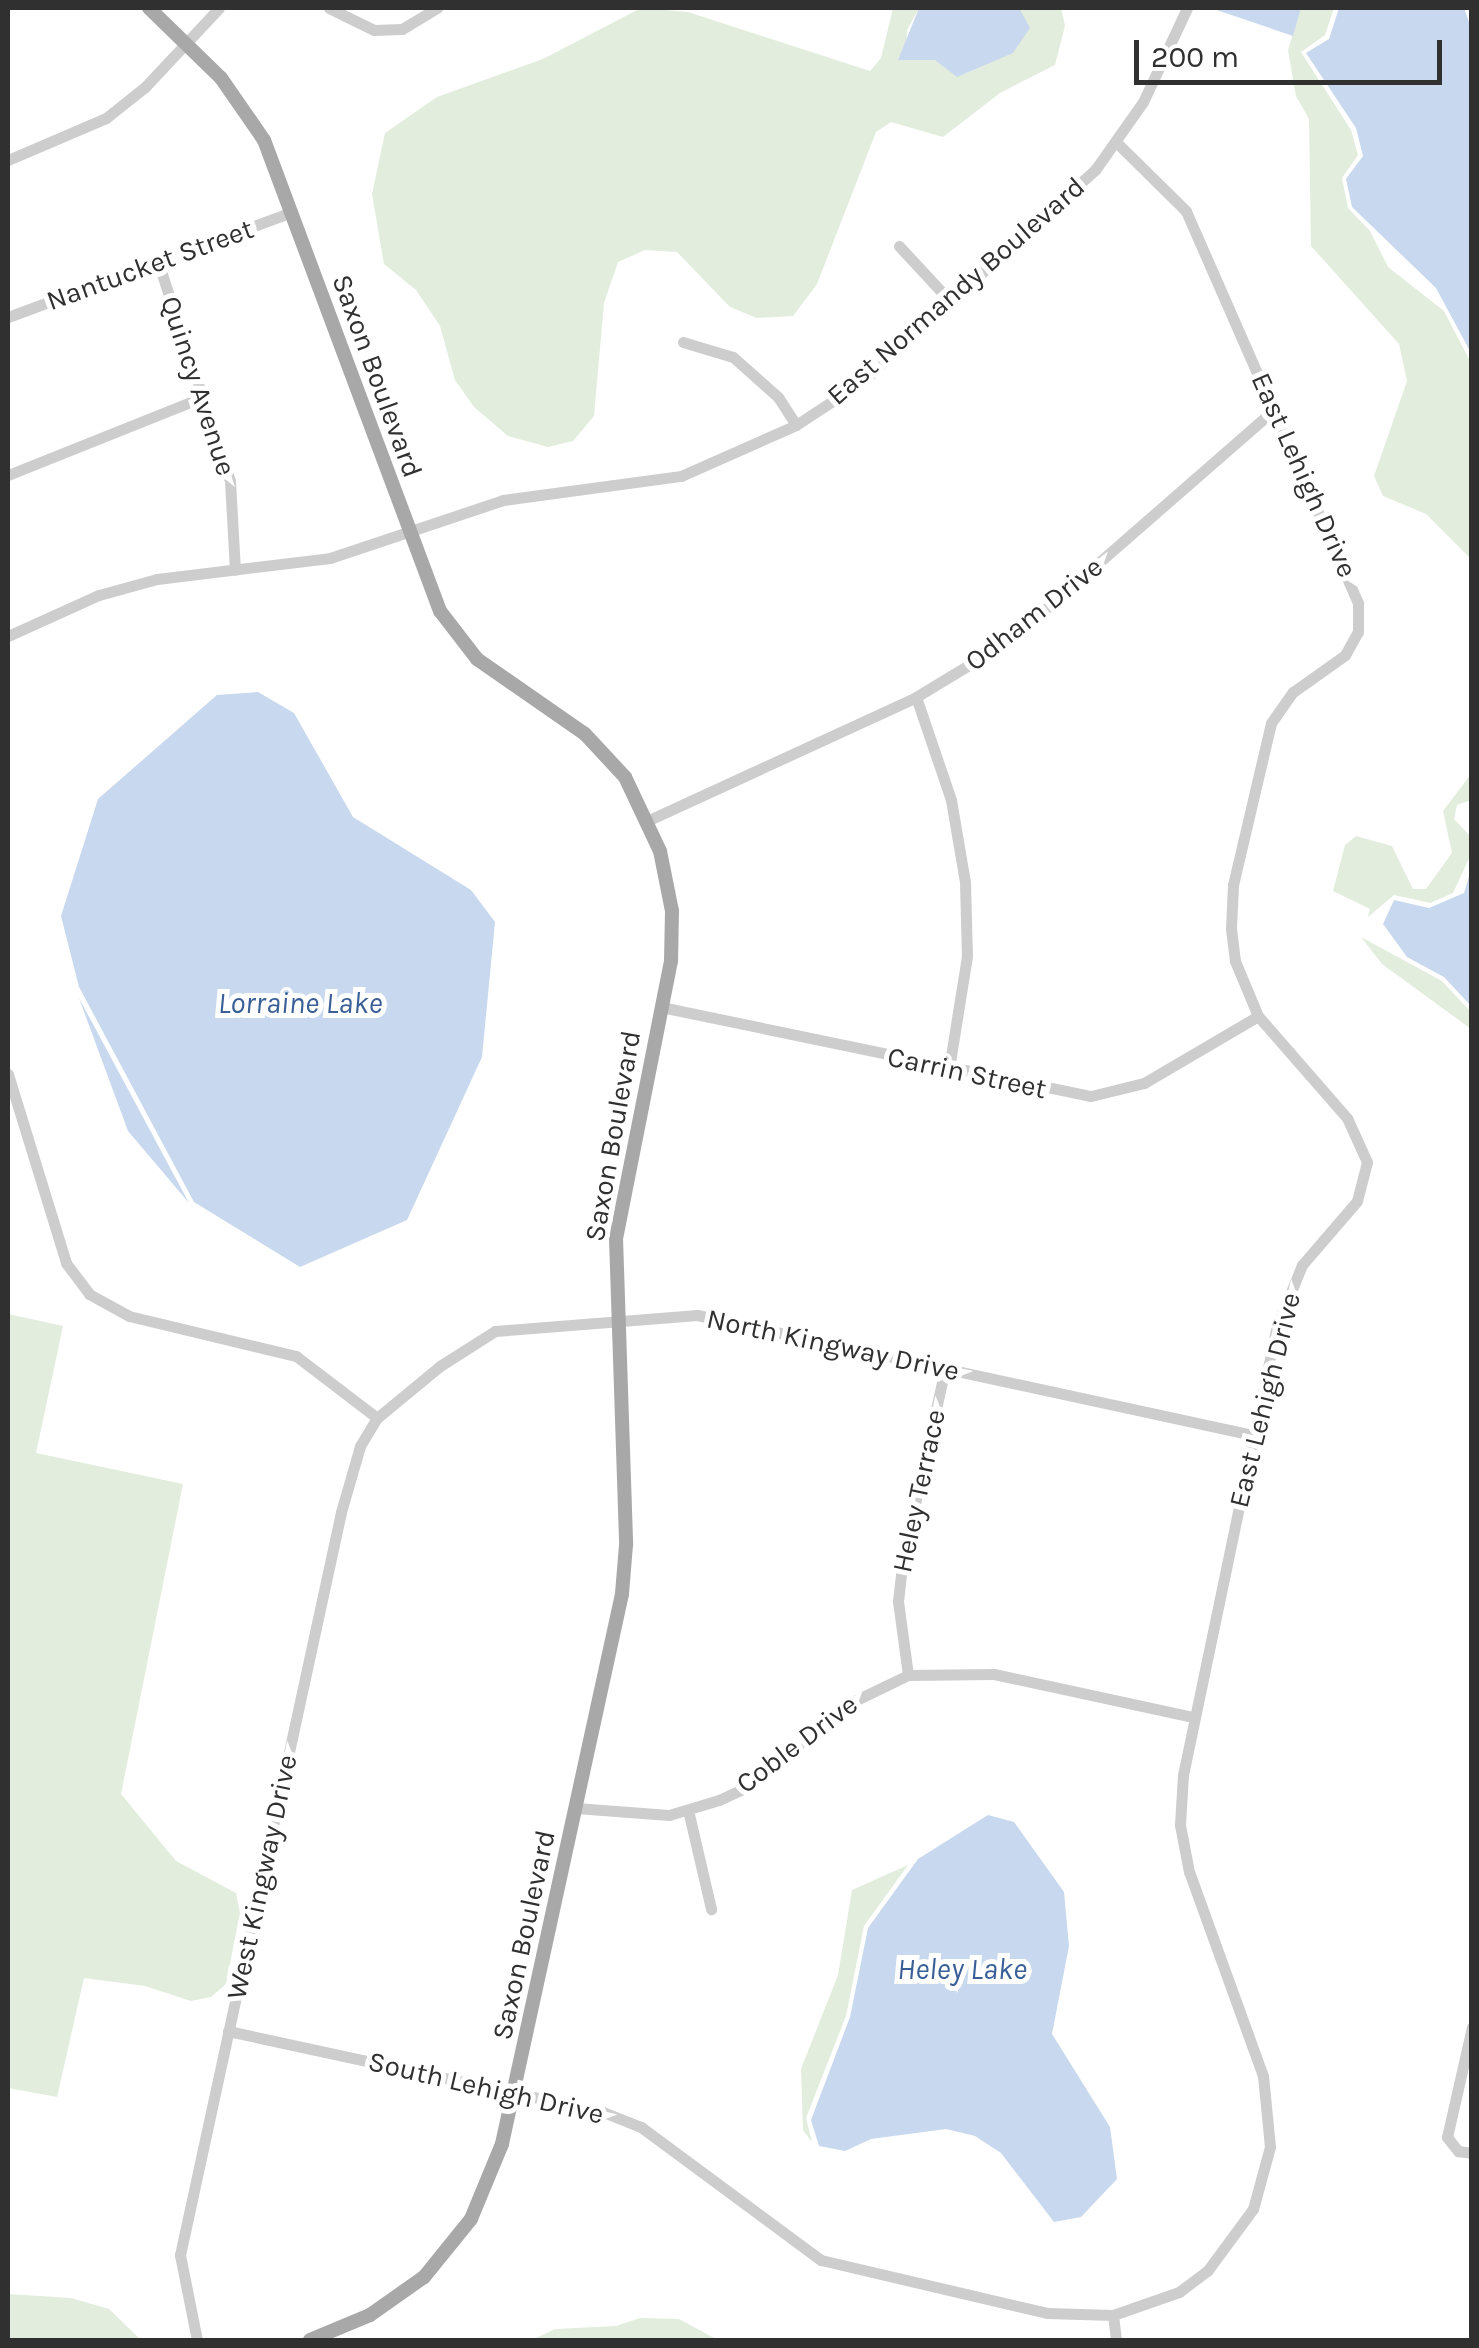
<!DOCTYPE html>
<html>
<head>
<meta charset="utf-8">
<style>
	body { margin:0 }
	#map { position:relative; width:1479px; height:2348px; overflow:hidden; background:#fff; font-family:Karla,sans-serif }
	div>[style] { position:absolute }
	.green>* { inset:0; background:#e2eddd }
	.water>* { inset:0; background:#c8d8ee }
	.minor>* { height:11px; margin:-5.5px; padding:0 5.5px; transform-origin:5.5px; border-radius:5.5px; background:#cdcdcd }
	.major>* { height:14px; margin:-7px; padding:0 7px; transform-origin:7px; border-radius:7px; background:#a8a8a8 }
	span { translate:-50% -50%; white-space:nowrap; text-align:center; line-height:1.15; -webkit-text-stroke:10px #fff; paint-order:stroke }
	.street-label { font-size:28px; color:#303030 }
	.water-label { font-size:30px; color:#395f96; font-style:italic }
	.frame { position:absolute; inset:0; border:10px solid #303030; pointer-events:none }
	.scale { position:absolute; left:1134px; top:40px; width:308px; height:45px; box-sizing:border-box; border:5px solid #303030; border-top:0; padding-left:12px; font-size:30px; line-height:35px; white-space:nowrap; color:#303030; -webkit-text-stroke:8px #fff; paint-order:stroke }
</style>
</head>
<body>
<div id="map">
	<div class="green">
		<div style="clip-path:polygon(641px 8px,688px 12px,870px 71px,881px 58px,893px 8px,919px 8px,907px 30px,906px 60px,935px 60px,965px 74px,1018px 47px,1019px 8px,1061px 8px,1065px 26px,1055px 65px,1000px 93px,943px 137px,891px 122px,876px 132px,817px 284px,793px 316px,757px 318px,730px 307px,677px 252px,645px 250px,618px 262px,604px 303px,594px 416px,573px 441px,548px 447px,508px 436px,474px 407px,455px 380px,440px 326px,416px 290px,384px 264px,372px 194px,385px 133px,437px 97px,543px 59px)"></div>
		<div style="clip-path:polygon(1301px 8px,1334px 8px,1325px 35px,1301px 52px,1351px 130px,1358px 155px,1342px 178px,1348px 208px,1370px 231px,1388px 267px,1444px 311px,1471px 363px,1471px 559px,1426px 514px,1383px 496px,1374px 476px,1407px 381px,1399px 344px,1311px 246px,1309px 119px,1296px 96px,1288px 50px)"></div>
		<div style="clip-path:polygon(1471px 774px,1471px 800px,1457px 805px,1454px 819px,1471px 837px,1471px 854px,1453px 893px,1430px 903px,1394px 895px,1368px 917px,1370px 909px,1333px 891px,1345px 845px,1356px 836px,1392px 846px,1413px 889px,1426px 889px,1452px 853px,1443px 811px)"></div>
		<div style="clip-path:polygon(1361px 937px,1442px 981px,1471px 1012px,1471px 1029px,1382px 964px)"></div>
		<div style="clip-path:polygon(8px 1314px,63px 1326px,36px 1453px,183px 1484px,121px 1794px,176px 1861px,236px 1893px,240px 1913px,226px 1984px,211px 1997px,191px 2001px,145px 1986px,84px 1978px,57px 2097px,8px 2088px)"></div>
		<div style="clip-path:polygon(908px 1865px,864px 1926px,846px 2016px,806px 2118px,812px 2142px,803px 2130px,801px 2069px,838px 1975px,852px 1890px)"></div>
		<div style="clip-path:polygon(8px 2294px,71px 2298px,109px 2309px,141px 2340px,8px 2340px)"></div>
		<div style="clip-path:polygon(640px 2318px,679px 2319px,718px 2340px,532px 2340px,555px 2329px,616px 2326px)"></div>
	</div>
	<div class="water">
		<div style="clip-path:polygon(919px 8px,1019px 8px,1030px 28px,1013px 53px,957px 77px,935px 60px,898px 60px)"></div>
		<div style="clip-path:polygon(1211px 8px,1301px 8px,1293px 36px)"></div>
		<div style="clip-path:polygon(1339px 8px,1464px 8px,1472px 30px,1471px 353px,1436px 288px,1352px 207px,1346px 179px,1363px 156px,1356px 128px,1306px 53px,1329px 39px)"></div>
		<div style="clip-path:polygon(258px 692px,294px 713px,353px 817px,471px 890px,495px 922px,482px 1057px,407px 1220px,300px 1267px,194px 1202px,79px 987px,61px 916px,98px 799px,217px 695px)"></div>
		<div style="clip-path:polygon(1471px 870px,1471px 1006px,1444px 977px,1407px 957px,1383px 924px,1394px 900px,1429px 908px,1464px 893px)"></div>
		<div style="clip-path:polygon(79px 998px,189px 1203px,128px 1131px)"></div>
		<div style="clip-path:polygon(988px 1815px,1014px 1822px,1064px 1892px,1069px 1946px,1052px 2034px,1110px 2127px,1117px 2179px,1081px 2217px,1054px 2222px,1001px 2153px,975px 2136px,946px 2129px,871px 2139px,845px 2151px,819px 2146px,811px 2120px,850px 2017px,868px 1928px,918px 1859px)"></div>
	</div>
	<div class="minor">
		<div style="left:329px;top:8px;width:50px;rotate:26.1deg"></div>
		<div style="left:374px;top:30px;width:28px;rotate:-2deg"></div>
		<div style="left:402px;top:29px;width:41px;rotate:-31deg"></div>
		<div style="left:8px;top:160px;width:107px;rotate:-23.2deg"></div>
		<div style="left:106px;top:118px;width:50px;rotate:-38.5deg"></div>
		<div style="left:145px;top:87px;width:108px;rotate:-46.9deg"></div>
		<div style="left:899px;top:246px;width:78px;rotate:47.1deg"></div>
		<div style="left:158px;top:262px;width:231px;rotate:71.8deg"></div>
		<div style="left:230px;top:481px;width:89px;rotate:86.8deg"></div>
		<div style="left:8px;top:317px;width:303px;rotate:-20.3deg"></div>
		<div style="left:683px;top:342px;width:52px;rotate:16.7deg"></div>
		<div style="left:733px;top:357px;width:60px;rotate:41.6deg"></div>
		<div style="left:778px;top:397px;width:33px;rotate:57deg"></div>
		<div style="left:8px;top:475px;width:208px;rotate:-21.8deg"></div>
		<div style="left:8px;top:636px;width:100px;rotate:-24.3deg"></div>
		<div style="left:99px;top:595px;width:60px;rotate:-15.4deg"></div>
		<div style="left:157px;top:579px;width:174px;rotate:-6.9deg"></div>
		<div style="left:330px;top:558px;width:182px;rotate:-18.5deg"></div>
		<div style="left:503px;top:500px;width:180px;rotate:-7.7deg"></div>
		<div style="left:681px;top:476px;width:126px;rotate:-23.9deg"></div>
		<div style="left:796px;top:425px;width:80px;rotate:-33.3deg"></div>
		<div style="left:863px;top:381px;width:314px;rotate:-42.3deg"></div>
		<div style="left:1095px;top:170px;width:83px;rotate:-54.8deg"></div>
		<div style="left:1143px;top:102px;width:104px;rotate:-64.9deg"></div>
		<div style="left:916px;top:697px;width:109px;rotate:71.2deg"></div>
		<div style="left:951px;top:800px;width:83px;rotate:80.3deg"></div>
		<div style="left:965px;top:882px;width:74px;rotate:88.5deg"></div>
		<div style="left:967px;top:956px;width:114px;rotate:99.1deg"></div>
		<div style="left:649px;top:820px;width:294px;rotate:-24.7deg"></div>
		<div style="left:916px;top:697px;width:110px;rotate:-31.2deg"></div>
		<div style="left:1010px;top:640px;width:353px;rotate:-41.1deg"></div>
		<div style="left:661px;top:1007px;width:439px;rotate:11.7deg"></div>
		<div style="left:1091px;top:1096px;width:55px;rotate:-13.8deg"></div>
		<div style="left:1144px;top:1083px;width:132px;rotate:-30.4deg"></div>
		<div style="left:8px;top:1074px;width:198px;rotate:72.9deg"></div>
		<div style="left:66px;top:1263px;width:39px;rotate:53deg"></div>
		<div style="left:89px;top:1294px;width:46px;rotate:28.8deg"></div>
		<div style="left:129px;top:1316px;width:172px;rotate:13.5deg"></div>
		<div style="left:296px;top:1356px;width:102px;rotate:37.4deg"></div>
		<div style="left:908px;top:1675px;width:75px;rotate:-97.7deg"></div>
		<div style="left:898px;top:1601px;width:43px;rotate:-83.4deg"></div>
		<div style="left:903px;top:1558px;width:195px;rotate:-77.5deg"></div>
		<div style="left:576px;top:1808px;width:93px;rotate:4.3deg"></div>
		<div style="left:669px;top:1815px;width:52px;rotate:-16.7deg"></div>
		<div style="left:719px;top:1800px;width:31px;rotate:-25deg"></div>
		<div style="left:747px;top:1787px;width:131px;rotate:-39.4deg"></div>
		<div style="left:848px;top:1704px;width:67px;rotate:-25.8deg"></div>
		<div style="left:908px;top:1675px;width:86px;rotate:-0.7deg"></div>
		<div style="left:994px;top:1674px;width:204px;rotate:12.2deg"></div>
		<div style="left:688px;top:1810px;width:102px;rotate:76.9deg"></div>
		<div style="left:1472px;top:2027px;width:113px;rotate:102.8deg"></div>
		<div style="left:1447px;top:2137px;width:18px;rotate:52deg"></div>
		<div style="left:1458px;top:2151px;width:14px;rotate:8deg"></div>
		<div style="left:228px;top:2031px;width:384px;rotate:12.2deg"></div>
		<div style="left:603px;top:2112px;width:41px;rotate:21.5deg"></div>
		<div style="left:641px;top:2127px;width:224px;rotate:36.5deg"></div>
		<div style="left:821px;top:2260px;width:232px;rotate:13.2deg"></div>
		<div style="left:1047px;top:2313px;width:66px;rotate:1.7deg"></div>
		<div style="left:1113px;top:2315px;width:70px;rotate:-19.2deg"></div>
		<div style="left:1179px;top:2292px;width:36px;rotate:-37deg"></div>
		<div style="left:1208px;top:2270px;width:76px;rotate:-53.6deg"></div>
		<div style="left:1253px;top:2209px;width:64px;rotate:-74.7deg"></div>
		<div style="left:1270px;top:2147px;width:71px;rotate:-95.6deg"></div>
		<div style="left:1263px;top:2076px;width:217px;rotate:-109.9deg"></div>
		<div style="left:1189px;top:1872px;width:48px;rotate:-100.8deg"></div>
		<div style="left:1180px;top:1825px;width:50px;rotate:-86.6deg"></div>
		<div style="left:1183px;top:1775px;width:459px;rotate:-78.2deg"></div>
		<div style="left:1277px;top:1326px;width:66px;rotate:-67.7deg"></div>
		<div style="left:1302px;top:1265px;width:84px;rotate:-49.3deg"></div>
		<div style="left:1357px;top:1201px;width:40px;rotate:-75.6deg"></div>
		<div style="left:1367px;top:1162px;width:48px;rotate:-114.4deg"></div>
		<div style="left:1347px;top:1118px;width:135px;rotate:-131.1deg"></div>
		<div style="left:1258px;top:1016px;width:60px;rotate:-112.7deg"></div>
		<div style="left:1235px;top:961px;width:33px;rotate:-97deg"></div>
		<div style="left:1231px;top:928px;width:43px;rotate:-87.3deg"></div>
		<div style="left:1233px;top:885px;width:166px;rotate:-76.8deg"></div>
		<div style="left:1271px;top:723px;width:38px;rotate:-55deg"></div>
		<div style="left:1293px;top:692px;width:64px;rotate:-35.4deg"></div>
		<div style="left:1345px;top:655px;width:26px;rotate:-61deg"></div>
		<div style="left:1358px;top:632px;width:29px;rotate:-90deg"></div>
		<div style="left:1358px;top:603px;width:428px;rotate:-113.7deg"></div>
		<div style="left:1186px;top:211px;width:98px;rotate:-135.4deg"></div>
		<div style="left:1113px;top:2315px;width:25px;rotate:83deg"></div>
		<div style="left:197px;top:2340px;width:87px;rotate:-101.3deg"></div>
		<div style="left:180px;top:2255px;width:760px;rotate:-77.77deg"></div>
		<div style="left:341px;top:1512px;width:69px;rotate:-73.9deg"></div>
		<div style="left:360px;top:1446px;width:33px;rotate:-59deg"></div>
		<div style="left:377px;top:1418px;width:82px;rotate:-39.5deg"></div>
		<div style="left:440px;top:1366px;width:65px;rotate:-32.5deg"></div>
		<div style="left:495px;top:1331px;width:203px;rotate:-4.5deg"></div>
		<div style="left:697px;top:1315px;width:569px;rotate:12.18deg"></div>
	</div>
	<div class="major">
		<div style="left:149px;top:8px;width:100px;rotate:44.2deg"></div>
		<div style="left:221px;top:78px;width:75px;rotate:55.3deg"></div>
		<div style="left:264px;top:140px;width:503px;rotate:69.51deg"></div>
		<div style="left:440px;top:611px;width:61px;rotate:52.4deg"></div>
		<div style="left:477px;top:659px;width:131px;rotate:34.8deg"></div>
		<div style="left:585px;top:734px;width:59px;rotate:47.1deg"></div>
		<div style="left:625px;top:777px;width:82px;rotate:64.7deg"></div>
		<div style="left:660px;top:851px;width:61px;rotate:78.7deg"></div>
		<div style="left:672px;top:911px;width:50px;rotate:91.1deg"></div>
		<div style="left:671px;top:961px;width:282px;rotate:101.2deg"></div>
		<div style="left:616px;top:1238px;width:307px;rotate:88.1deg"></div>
		<div style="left:626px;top:1545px;width:49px;rotate:94.7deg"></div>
		<div style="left:622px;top:1594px;width:563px;rotate:102.31deg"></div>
		<div style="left:502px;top:2144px;width:81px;rotate:112.5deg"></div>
		<div style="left:471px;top:2219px;width:75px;rotate:129deg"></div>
		<div style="left:424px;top:2277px;width:66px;rotate:144.9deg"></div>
		<div style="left:370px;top:2315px;width:65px;rotate:157.4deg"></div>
	</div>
	<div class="street-label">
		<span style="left:150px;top:265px;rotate:-20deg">Nantucket Street</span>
		<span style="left:956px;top:291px;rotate:-41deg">East Normandy Boulevard</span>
		<span style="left:377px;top:376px;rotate:70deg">Saxon Boulevard</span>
		<span style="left:198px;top:386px;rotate:72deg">Quincy Avenue</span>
		<span style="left:1304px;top:475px;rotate:66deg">East Lehigh Drive</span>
		<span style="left:1034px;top:614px;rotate:-38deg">Odham Drive</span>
		<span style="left:967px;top:1073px;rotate:12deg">Carrin Street</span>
		<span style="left:613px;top:1136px;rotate:-80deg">Saxon Boulevard</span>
		<span style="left:833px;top:1345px;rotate:12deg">North Kingway Drive</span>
		<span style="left:1265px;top:1400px;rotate:-76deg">East Lehigh Drive</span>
		<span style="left:919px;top:1491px;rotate:-78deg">Heley Terrace</span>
		<span style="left:797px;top:1744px;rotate:-37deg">Coble Drive</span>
		<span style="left:262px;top:1877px;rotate:-78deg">West Kingway Drive</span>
		<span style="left:524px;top:1935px;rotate:-78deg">Saxon Boulevard</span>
		<span style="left:486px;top:2088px;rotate:13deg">South Lehigh Drive</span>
	</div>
	<div class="water-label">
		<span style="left:300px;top:1003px">Lorraine Lake</span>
		<span style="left:962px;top:1969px">Heley Lake</span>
	</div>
	<div class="frame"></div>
	<div class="scale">200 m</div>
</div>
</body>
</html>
